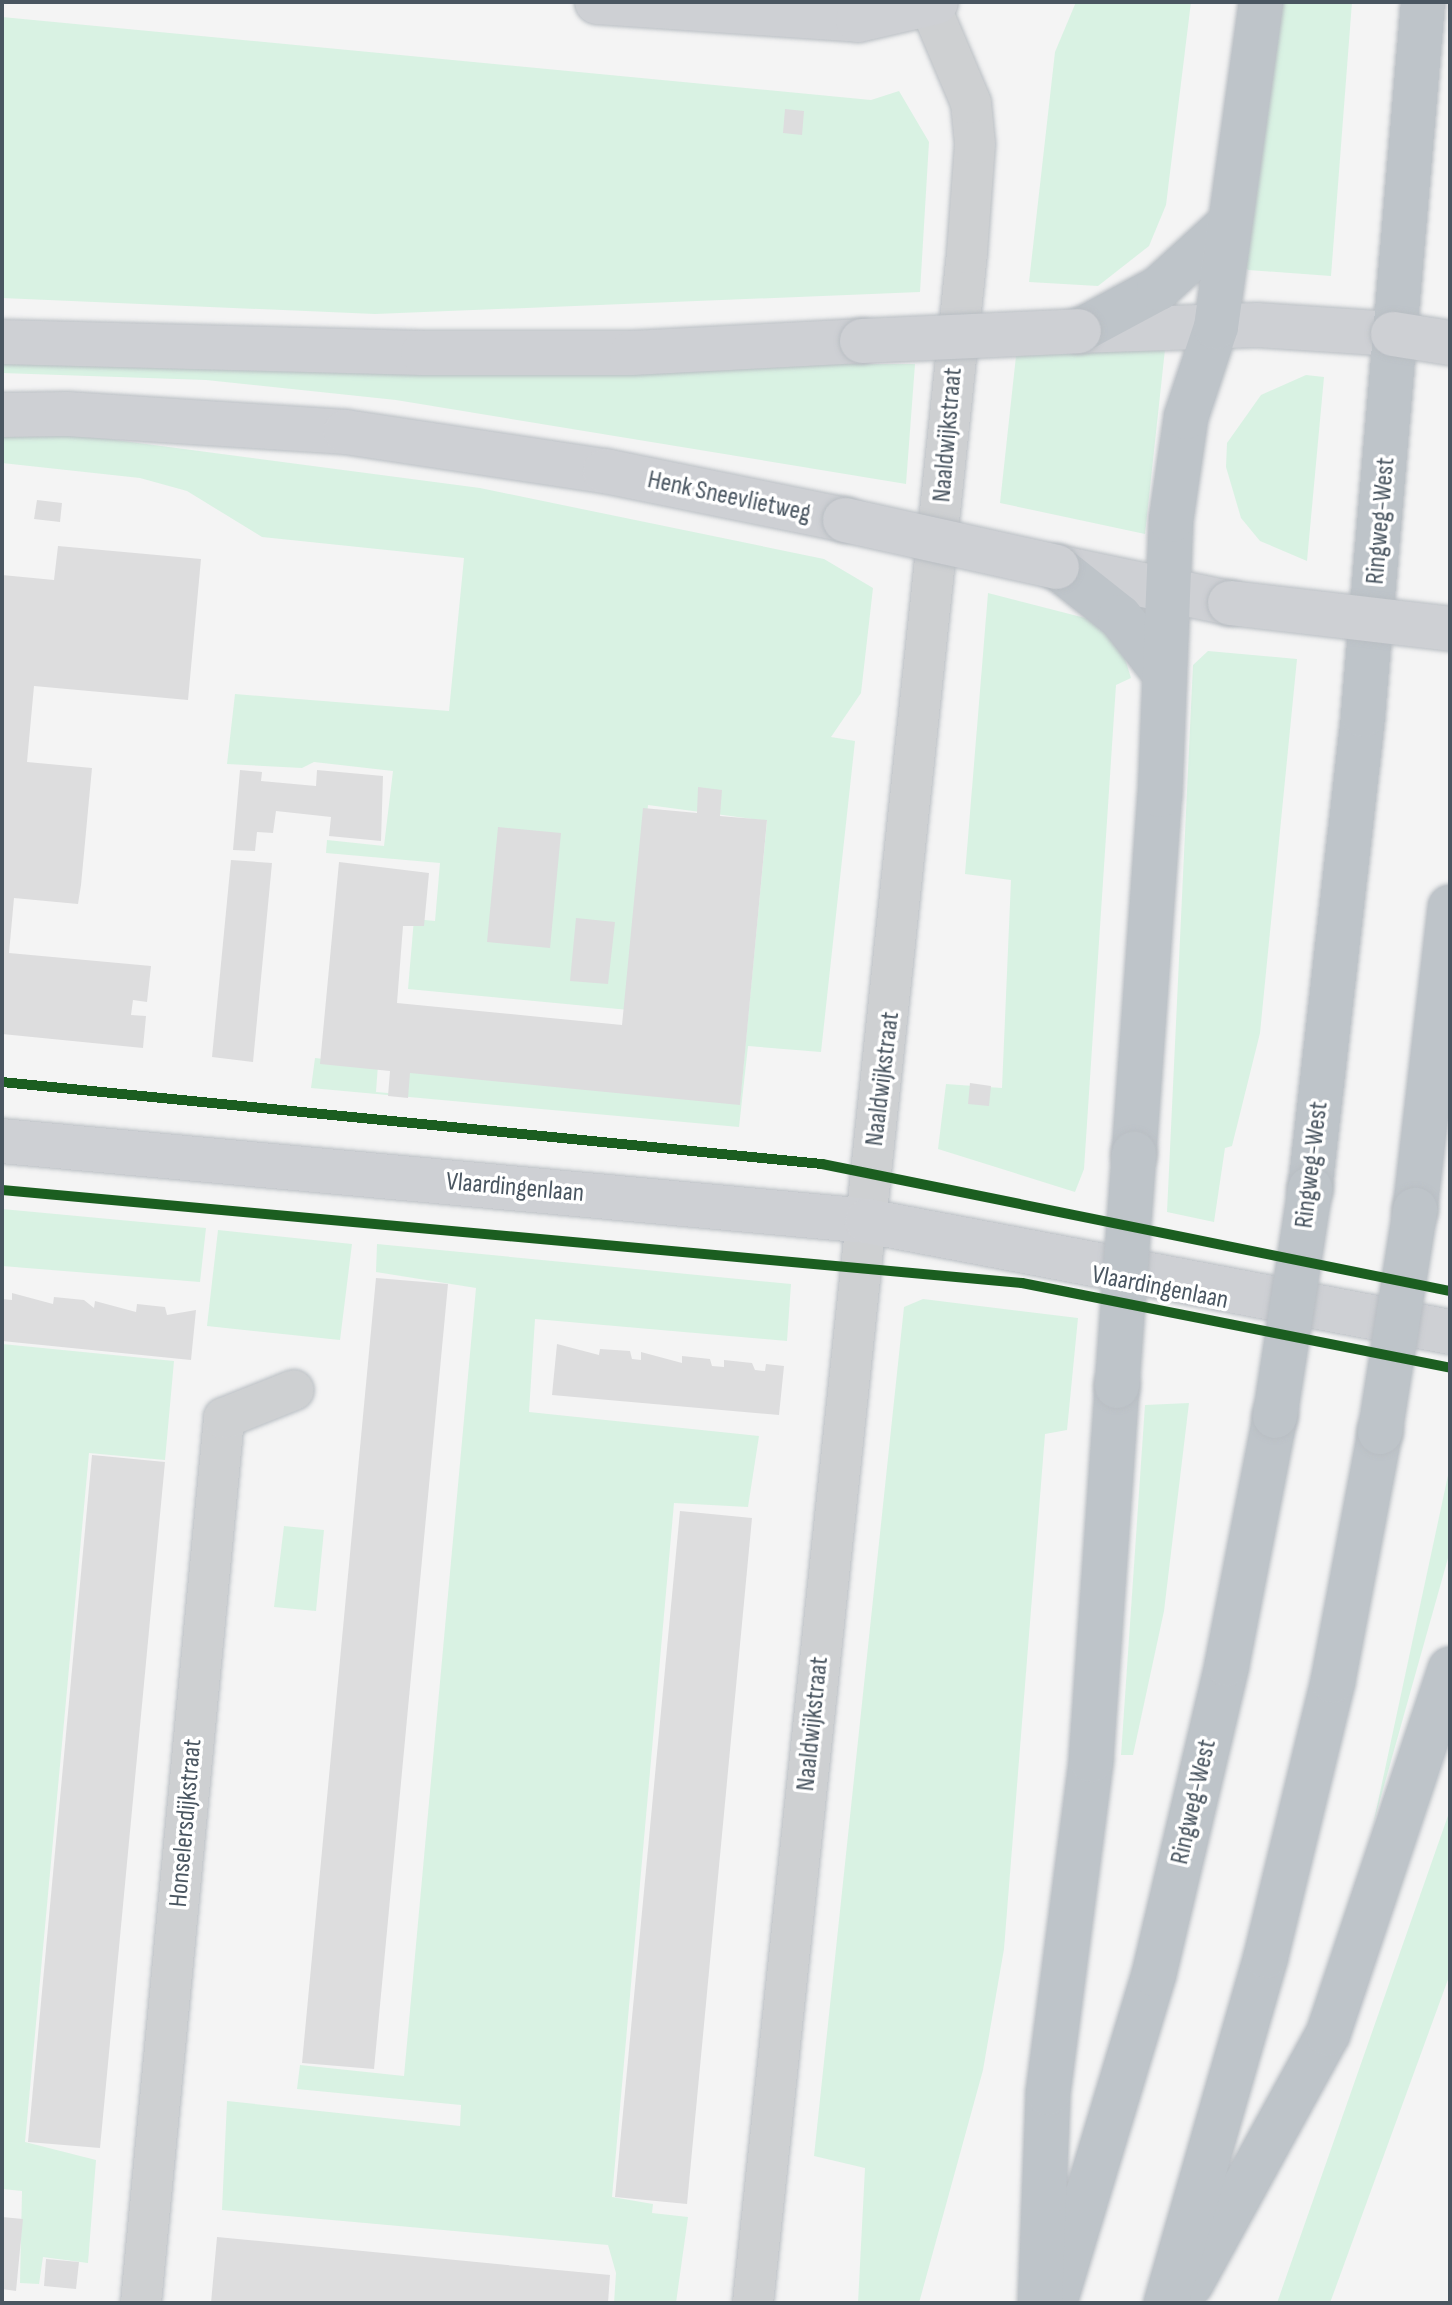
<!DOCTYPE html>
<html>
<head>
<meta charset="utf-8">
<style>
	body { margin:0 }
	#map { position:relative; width:1452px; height:2305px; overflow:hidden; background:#f4f4f4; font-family:"Sofia Sans Condensed",sans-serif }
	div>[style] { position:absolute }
	.green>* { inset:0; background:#d9f2e3 }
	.building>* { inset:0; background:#ddddde }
	.roads { filter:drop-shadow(0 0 2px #b9bec3) drop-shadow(0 0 2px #b9bec3) }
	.street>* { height:40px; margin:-20px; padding:0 20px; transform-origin:20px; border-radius:20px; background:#ced0d2 }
	.secondary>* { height:44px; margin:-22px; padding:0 22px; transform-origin:22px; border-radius:22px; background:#ced0d4 }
	.highway>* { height:44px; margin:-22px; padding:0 22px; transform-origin:22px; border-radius:22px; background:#bec4c9 }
	.bridges { filter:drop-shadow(0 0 2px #b9bec3) drop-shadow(0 0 2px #b9bec3) }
	.secondary-bridge>* { height:44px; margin:-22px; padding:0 22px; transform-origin:22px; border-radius:22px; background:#ced0d4 }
	.highway-bridge>* { height:44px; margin:-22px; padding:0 22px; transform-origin:22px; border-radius:22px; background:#bec4c9 }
	.cycleway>* { height:10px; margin:-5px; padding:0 5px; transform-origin:5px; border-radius:5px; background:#1b5e20 }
	span { translate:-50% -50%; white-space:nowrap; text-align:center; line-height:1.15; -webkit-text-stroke:7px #fff; paint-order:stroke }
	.street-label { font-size:26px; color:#4a5661 }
	.frame { position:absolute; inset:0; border:4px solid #4a5661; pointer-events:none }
</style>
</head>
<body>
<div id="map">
	<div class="green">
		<div style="clip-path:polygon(1076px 2px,1191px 2px,1166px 205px,1149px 246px,1098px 286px,1029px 282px,1055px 52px)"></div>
		<div style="clip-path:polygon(1273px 2px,1352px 2px,1331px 276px,1248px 270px,1234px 253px)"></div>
		<div style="clip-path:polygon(2px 17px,871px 100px,899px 91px,929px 142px,920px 292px,375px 314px,2px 298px)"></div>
		<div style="clip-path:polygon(1166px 340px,1145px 534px,1000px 503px,1016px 356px)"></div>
		<div style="clip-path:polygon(2px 355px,831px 364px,915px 364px,906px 484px,396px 400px,206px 380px,2px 373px)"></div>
		<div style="clip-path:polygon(1306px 375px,1324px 377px,1307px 561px,1260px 541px,1241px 518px,1226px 467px,1227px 443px,1261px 395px)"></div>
		<div style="clip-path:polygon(2px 425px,480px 488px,824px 559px,873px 588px,861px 693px,831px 737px,855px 741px,821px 1052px,748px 1046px,739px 1127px,311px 1088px,315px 1058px,378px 1065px,376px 1092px,400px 1094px,404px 1067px,740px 1101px,767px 821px,648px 805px,629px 1010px,408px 989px,414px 919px,435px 921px,440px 863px,326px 853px,327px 840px,384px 846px,393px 771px,314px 762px,302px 768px,227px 764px,235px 694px,449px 711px,464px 558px,262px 537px,187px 491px,140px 478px,2px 463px)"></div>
		<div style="clip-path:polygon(988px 593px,1093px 620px,1120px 642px,1131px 678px,1116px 685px,1084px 1169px,1075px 1192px,938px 1149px,946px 1084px,1002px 1088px,1011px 880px,965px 874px)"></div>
		<div style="clip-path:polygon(1208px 651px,1297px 659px,1260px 1033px,1232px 1146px,1225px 1148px,1214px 1222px,1167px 1212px,1193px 665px)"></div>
		<div style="clip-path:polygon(2px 1209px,206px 1228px,200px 1282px,2px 1266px)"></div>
		<div style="clip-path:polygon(218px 1230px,352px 1244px,340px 1340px,207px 1326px)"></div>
		<div style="clip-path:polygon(377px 1244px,791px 1284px,787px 1341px,535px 1319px,529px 1412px,759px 1436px,748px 1507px,674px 1503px,612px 2197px,653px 2204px,652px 2213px,688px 2217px,676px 2303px,614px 2303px,616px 2273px,608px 2245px,222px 2210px,227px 2101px,460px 2126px,461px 2105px,297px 2089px,300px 2065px,404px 2076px,476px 1288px,376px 1272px)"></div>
		<div style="clip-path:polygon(923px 1299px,1078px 1318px,1067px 1430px,1045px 1434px,1004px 1949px,983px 2070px,919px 2303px,858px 2303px,865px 2168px,814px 2156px,904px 1307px)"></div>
		<div style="clip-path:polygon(2px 1344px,174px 1361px,165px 1460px,89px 1453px,25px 2142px,96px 2160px,88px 2263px,43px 2257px,39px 2284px,20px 2283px,22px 2191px,2px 2189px)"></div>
		<div style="clip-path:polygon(1189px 1403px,1164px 1611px,1133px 1755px,1121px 1755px,1145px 1405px)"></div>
		<div style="clip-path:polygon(1450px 1466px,1450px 1551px,1373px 1825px)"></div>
		<div style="clip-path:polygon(284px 1526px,324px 1530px,316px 1611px,274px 1607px)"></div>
		<div style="clip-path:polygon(1450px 1810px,1450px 1974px,1330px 2303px,1277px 2303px)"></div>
	</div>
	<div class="building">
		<div style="clip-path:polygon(785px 109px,804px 111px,802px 135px,783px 133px)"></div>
		<div style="clip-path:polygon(37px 500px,62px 503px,60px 522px,34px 519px)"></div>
		<div style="clip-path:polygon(58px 546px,201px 559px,188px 700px,34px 686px,27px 762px,92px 768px,81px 885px,78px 904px,14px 898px,9px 953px,151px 966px,147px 1002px,133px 1000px,131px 1015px,146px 1016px,143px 1048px,2px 1034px,2px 575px,54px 580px)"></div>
		<div style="clip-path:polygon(240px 770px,262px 772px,261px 781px,316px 786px,317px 770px,383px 776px,381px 841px,329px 836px,331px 817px,276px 811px,273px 833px,257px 832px,255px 851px,233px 850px)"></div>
		<div style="clip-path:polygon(698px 787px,722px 790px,720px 816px,767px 820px,740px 1105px,410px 1073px,408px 1098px,388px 1096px,390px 1071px,320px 1064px,339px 862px,429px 873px,424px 926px,403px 926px,397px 1003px,622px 1025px,643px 808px,697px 813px)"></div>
		<div style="clip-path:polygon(498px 827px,561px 833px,550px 948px,487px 942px)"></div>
		<div style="clip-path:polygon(231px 860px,272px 863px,253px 1062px,212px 1057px)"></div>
		<div style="clip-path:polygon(576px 918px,615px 922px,608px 984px,570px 981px)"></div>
		<div style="clip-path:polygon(970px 1083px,991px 1086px,989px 1106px,968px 1104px)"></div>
		<div style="clip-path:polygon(376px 1278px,448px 1284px,374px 2069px,302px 2063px)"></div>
		<div style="clip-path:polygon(12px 1293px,53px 1304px,54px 1297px,84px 1300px,94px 1308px,95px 1301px,136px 1312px,137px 1304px,165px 1307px,167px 1315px,196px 1310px,191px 1360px,2px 1341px,2px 1299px,12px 1300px)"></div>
		<div style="clip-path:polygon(557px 1344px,599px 1355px,600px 1349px,630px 1351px,632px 1359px,641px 1360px,641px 1352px,682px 1363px,682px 1356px,710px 1359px,712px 1366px,724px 1367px,724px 1360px,752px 1363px,755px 1370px,765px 1371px,766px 1364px,784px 1366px,779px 1415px,552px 1395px)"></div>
		<div style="clip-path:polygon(92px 1455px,165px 1462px,100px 2148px,28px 2142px)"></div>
		<div style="clip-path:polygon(680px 1511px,752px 1518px,687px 2204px,615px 2197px)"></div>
		<div style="clip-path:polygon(2px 2217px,23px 2219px,16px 2291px,2px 2289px)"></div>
		<div style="clip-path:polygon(217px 2237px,610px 2275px,608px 2303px,211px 2303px)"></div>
		<div style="clip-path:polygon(46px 2259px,79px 2262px,76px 2289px,44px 2286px)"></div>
	</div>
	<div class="roads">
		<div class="street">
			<div style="left:141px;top:2303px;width:889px;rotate:-84.64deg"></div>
			<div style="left:224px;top:1418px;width:75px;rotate:-21.8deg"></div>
			<div style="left:753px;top:2303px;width:2061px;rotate:-84.04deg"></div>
			<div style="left:967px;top:253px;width:109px;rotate:-85.8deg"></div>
			<div style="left:975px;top:144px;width:41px;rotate:-95.6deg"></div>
			<div style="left:971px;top:103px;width:105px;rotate:-112.9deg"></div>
		</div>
		<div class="secondary">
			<div style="left:597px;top:2px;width:262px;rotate:3.9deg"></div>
			<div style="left:858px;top:20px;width:80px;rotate:-13deg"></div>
			<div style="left:1079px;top:331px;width:178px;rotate:-1.9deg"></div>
			<div style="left:1257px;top:325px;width:136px;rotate:3.8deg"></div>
			<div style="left:2px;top:342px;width:421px;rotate:1.5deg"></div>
			<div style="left:423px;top:353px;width:209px"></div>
			<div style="left:632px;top:353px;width:230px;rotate:-3deg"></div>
			<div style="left:2px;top:415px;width:65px;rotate:-0.9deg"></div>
			<div style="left:67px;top:414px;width:280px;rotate:3.7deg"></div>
			<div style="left:346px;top:432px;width:262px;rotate:8.6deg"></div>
			<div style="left:605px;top:471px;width:245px;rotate:11.5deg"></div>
			<div style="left:1057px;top:567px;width:177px;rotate:11.8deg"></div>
			<div style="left:2px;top:1141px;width:869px;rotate:5.28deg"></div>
			<div style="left:867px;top:1221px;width:593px;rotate:10.78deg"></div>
		</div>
		<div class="highway">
			<div style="left:1079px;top:331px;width:91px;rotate:-28.3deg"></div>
			<div style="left:1159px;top:288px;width:95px;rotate:-42.4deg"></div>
			<div style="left:1057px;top:567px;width:80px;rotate:38.4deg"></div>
			<div style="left:1120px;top:617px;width:71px;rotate:51.8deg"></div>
			<div style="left:1134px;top:1154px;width:360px;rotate:-85.9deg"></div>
			<div style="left:1160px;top:795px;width:275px;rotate:-87.7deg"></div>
			<div style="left:1171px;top:520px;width:104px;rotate:-81.7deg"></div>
			<div style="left:1186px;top:417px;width:95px;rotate:-71.6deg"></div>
			<div style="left:1216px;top:327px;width:328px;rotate:-82.1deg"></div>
			<div style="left:1310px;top:1189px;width:477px;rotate:-83.6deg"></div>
			<div style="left:1363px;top:715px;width:716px;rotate:-85.19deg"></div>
			<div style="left:1415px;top:1210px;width:305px;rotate:-83.4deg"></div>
			<div style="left:1191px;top:2284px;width:285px;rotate:-61.3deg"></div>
			<div style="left:1328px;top:2034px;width:385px;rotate:-71.5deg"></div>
			<div style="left:1055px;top:2302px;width:343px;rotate:-73.2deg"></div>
			<div style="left:1154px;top:1974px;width:318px;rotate:-76.7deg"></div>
			<div style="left:1227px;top:1664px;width:253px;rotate:-79deg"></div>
			<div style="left:1040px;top:2303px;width:210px;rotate:-87.8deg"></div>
			<div style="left:1048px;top:2093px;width:336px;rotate:-82.6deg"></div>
			<div style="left:1091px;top:1760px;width:375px;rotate:-86deg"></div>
			<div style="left:1166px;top:2303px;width:361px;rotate:-73.9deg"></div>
			<div style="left:1266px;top:1956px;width:283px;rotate:-76.3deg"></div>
			<div style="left:1333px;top:1681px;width:253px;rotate:-79.3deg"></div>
		</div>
	</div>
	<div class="bridges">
		<div class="secondary-bridge">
			<div style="left:1393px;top:334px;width:58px;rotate:9deg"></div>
			<div style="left:862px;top:341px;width:217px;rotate:-2.6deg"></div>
			<div style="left:845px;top:520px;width:217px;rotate:12.5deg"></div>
			<div style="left:1230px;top:603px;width:222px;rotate:6.7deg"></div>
		</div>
		<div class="highway-bridge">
			<div style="left:1117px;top:1386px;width:233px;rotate:-85.8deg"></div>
			<div style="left:1275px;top:1416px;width:230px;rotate:-81.2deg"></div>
			<div style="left:1380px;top:1432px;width:225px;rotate:-81deg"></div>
		</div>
	</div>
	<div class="cycleway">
		<div style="left:2px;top:1082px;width:824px;rotate:5.71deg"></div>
		<div style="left:822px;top:1164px;width:641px;rotate:11.43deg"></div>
		<div style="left:2px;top:1190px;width:1024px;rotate:5.21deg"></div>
		<div style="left:1022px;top:1283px;width:436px;rotate:11.2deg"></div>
	</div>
	<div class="street-label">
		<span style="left:948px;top:435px;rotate:-85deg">Naaldwijkstraat</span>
		<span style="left:729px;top:497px;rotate:12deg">Henk Sneevlietweg</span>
		<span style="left:1381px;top:521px;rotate:-85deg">Ringweg-West</span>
		<span style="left:883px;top:1079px;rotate:-83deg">Naaldwijkstraat</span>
		<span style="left:1312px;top:1165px;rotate:-83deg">Ringweg-West</span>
		<span style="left:515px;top:1188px;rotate:5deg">Vlaardingenlaan</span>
		<span style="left:1160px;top:1288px;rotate:11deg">Vlaardingenlaan</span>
		<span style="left:813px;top:1724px;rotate:-84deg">Naaldwijkstraat</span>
		<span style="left:1194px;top:1802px;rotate:-77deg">Ringweg-West</span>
		<span style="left:186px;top:1823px;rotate:-85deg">Honselersdijkstraat</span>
	</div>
	<div class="frame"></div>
</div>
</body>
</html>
